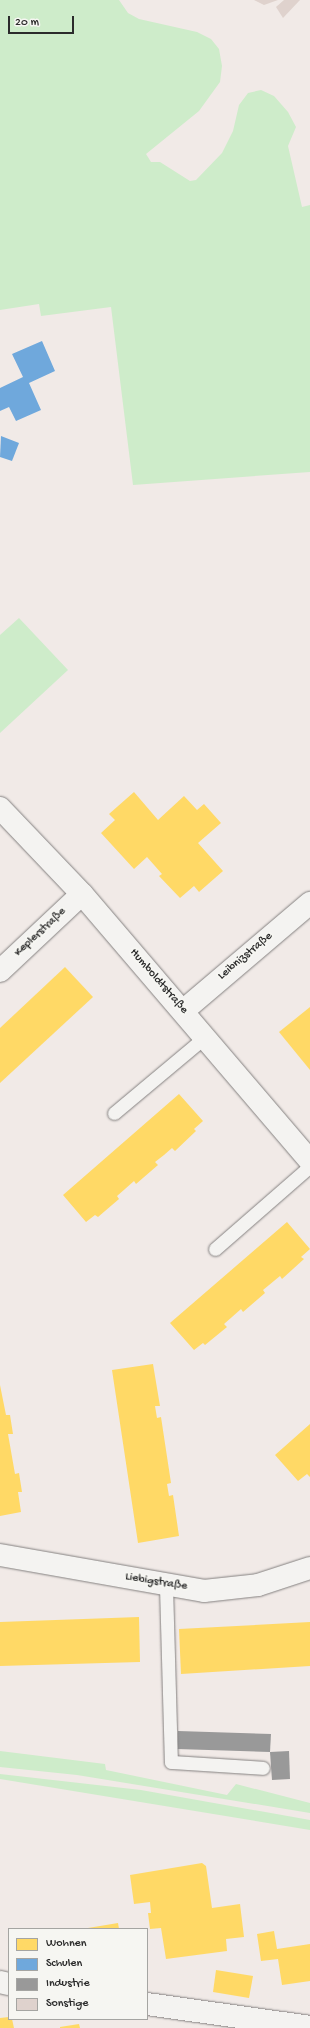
<!DOCTYPE html>
<html>
<head>
<meta charset="utf-8">
<style>
	body { margin:0 }
	#map { position:relative; width:310px; height:2028px; overflow:hidden; background:#f1eae7; font-family:"Gochi Hand",sans-serif }
	div>[style] { position:absolute }
	.green>* { inset:0; background:#ceecca }
	.homes>* { inset:0; background:#ffd966 }
	.schools>* { inset:0; background:#6fa8dc }
	.industry>* { inset:0; background:#999 }
	.building>* { inset:0; background:#dfd2cd }
	.roads { filter:drop-shadow(0 0 1px #848180) drop-shadow(0 0 1px #848180) }
	.lane>* { height:13px; margin:-6.5px; padding:0 6.5px; transform-origin:6.5px; border-radius:6.5px; background:#f4f3f1 }
	.street>* { height:22px; margin:-11px; padding:0 11px; transform-origin:11px; border-radius:11px; background:#f4f3f1 }
	.secondary>* { height:22px; margin:-11px; padding:0 11px; transform-origin:11px; border-radius:11px; background:#f4f3f1 }
	span { translate:-50% -50%; white-space:nowrap; text-align:center; line-height:1.15; -webkit-text-stroke:4px #f6f6f2; paint-order:stroke }
	.street-label { font-size:12px; color:#2b2b2b }
	.legend { position:absolute; left:8px; top:1928px; width:140px; height:92px; box-sizing:border-box; background:#f6f6f2; border:1px solid #a5a5a2; margin:0; padding:5px 7px; list-style:none; font-size:12px; color:#2b2b2b }
	.legend li { display:flex; align-items:center; gap:8px; height:20px }
	.legend b { width:20px; border:1px solid #a5a5a2 }
	.scale { position:absolute; left:8px; top:16px; width:66px; height:18px; box-sizing:border-box; border:2px solid #2b2b2b; border-top:0; padding-left:5px; font-size:12px; line-height:14px; white-space:nowrap; color:#2b2b2b; -webkit-text-stroke:3px #f6f6f2; paint-order:stroke }
</style>
</head>
<body>
<div id="map">
	<div class="green">
		<div style="clip-path:polygon(0 0,119px 0,128px 13px,139px 19px,197px 32px,211px 39px,219px 49px,222px 66px,220px 82px,199px 111px,146px 154px,151px 162px,160px 162px,190px 181px,196px 180px,222px 153px,233px 131px,239px 105px,248px 93px,261px 90px,274px 96px,288px 112px,296px 127px,288px 146px,302px 207px,310px 205px,310px 472px,133px 485px,111px 307px,41px 316px,39px 304px,0 310px)"></div>
		<div style="clip-path:polygon(19px 618px,68px 670px,0 733px,0 635px)"></div>
		<div style="clip-path:polygon(0 1751px,105px 1764px,106px 1770px,227px 1795px,236px 1784px,310px 1803px,310px 1813px,77px 1775px,0 1767px)"></div>
		<div style="clip-path:polygon(0 1774px,141px 1790px,310px 1820px,310px 1830px,0 1779px)"></div>
	</div>
	<div class="homes">
		<div style="clip-path:polygon(134px 792px,158px 820px,184px 796px,197px 810px,204px 804px,221px 823px,198px 843px,223px 871px,199px 892px,194px 886px,180px 898px,159px 876px,162px 874px,147px 857px,134px 869px,101px 833px,115px 820px,109px 814px)"></div>
		<div style="clip-path:polygon(65px 967px,93px 997px,0 1083px,0 1028px)"></div>
		<div style="clip-path:polygon(310px 1007px,310px 1070px,279px 1032px)"></div>
		<div style="clip-path:polygon(179px 1094px,203px 1121px,194px 1129px,196px 1131px,175px 1151px,172px 1148px,164px 1155px,155px 1162px,158px 1165px,136px 1184px,134px 1181px,125px 1189px,117px 1196px,119px 1199px,98px 1217px,95px 1215px,86px 1222px,63px 1195px)"></div>
		<div style="clip-path:polygon(287px 1222px,310px 1249px,301px 1257px,304px 1259px,282px 1279px,280px 1276px,263px 1290px,265px 1293px,243px 1312px,241px 1309px,232px 1317px,224px 1324px,227px 1327px,205px 1345px,203px 1343px,194px 1350px,170px 1323px)"></div>
		<div style="clip-path:polygon(153px 1364px,160px 1406px,155px 1406px,157px 1418px,161px 1417px,171px 1483px,167px 1484px,169px 1496px,173px 1495px,179px 1536px,138px 1543px,112px 1370px)"></div>
		<div style="clip-path:polygon(0 1385px,6px 1415px,10px 1415px,13px 1434px,8px 1434px,15px 1474px,19px 1473px,22px 1492px,18px 1492px,21px 1512px,0 1516px)"></div>
		<div style="clip-path:polygon(310px 1424px,310px 1477px,307px 1474px,298px 1481px,275px 1455px)"></div>
		<div style="clip-path:polygon(139px 1617px,140px 1662px,0 1666px,0 1622px)"></div>
		<div style="clip-path:polygon(310px 1622px,310px 1666px,181px 1674px,179px 1629px)"></div>
		<div style="clip-path:polygon(202px 1863px,206px 1866px,212px 1908px,240px 1904px,244px 1937px,226px 1939px,227px 1951px,166px 1959px,161px 1928px,150px 1929px,148px 1913px,151px 1913px,150px 1902px,134px 1904px,130px 1875px)"></div>
		<div style="clip-path:polygon(118px 1923px,119px 1929px,88px 1929px,88px 1928px)"></div>
		<div style="clip-path:polygon(274px 1931px,277px 1949px,310px 1944px,310px 1981px,282px 1985px,278px 1959px,261px 1961px,257px 1934px)"></div>
		<div style="clip-path:polygon(216px 1970px,253px 1976px,249px 1998px,213px 1992px)"></div>
		<div style="clip-path:polygon(9px 2017px,12px 2019px,14px 2028px,0 2028px,0 2018px)"></div>
		<div style="clip-path:polygon(79px 2024px,80px 2028px,60px 2028px,60px 2027px)"></div>
	</div>
	<div class="schools">
		<div style="clip-path:polygon(42px 341px,55px 371px,29px 383px,41px 410px,16px 421px,9px 407px,0 411px,0 388px,23px 377px,12px 354px)"></div>
		<div style="clip-path:polygon(1px 436px,19px 443px,12px 461px,0 457px)"></div>
	</div>
	<div class="industry">
		<div style="clip-path:polygon(178px 1731px,271px 1734px,270px 1752px,177px 1749px)"></div>
		<div style="clip-path:polygon(289px 1751px,290px 1779px,272px 1780px,270px 1752px)"></div>
	</div>
	<div class="building">
		<div style="clip-path:polygon(254px 0,278px 0,264px 5px)"></div>
		<div style="clip-path:polygon(284px 0,300px 0,283px 18px,276px 7px)"></div>
	</div>
	<div class="roads">
		<div class="lane">
			<div style="left:114px;top:1113px;width:119px;rotate:-39.9deg"></div>
			<div style="left:215px;top:1249px;width:126px;rotate:-41.1deg"></div>
			<div style="left:166px;top:1586px;width:176px;rotate:88.4deg"></div>
			<div style="left:171px;top:1762px;width:92px;rotate:3.7deg"></div>
		</div>
		<div class="street">
			<div style="left:0;top:971px;width:112px;rotate:-43.2deg"></div>
			<div style="left:183px;top:1011px;width:167px;rotate:-40.4deg"></div>
			<div style="left:0;top:1555px;width:207px;rotate:10deg"></div>
			<div style="left:204px;top:1591px;width:54px;rotate:-6.3deg"></div>
			<div style="left:258px;top:1585px;width:55px;rotate:-18.1deg"></div>
			<div style="left:0;top:1982px;width:9px;rotate:13deg"></div>
			<div style="left:147px;top:2004px;width:165px;rotate:8deg"></div>
		</div>
		<div class="secondary">
			<div style="left:0;top:808px;width:119px;rotate:46.4deg"></div>
			<div style="left:82px;top:894px;width:351px;rotate:49.5deg"></div>
		</div>
	</div>
	<div class="street-label">
		<span style="left:41px;top:933px;rotate:-43deg">Keplerstraße</span>
		<span style="left:246px;top:957px;rotate:-40deg">Leibnizstraße</span>
		<span style="left:158px;top:982px;rotate:49deg">Humboldtstraße</span>
		<span style="left:156px;top:1583px;rotate:9deg">Liebigstraße</span>
	</div>
	<ul class="legend">
	<li><b style="height:11px;background:#ffd966"></b>Wohnen</li>
	<li><b style="height:11px;background:#6fa8dc"></b>Schulen</li>
	<li><b style="height:11px;background:#999"></b>Industrie</li>
	<li><b style="height:11px;background:#dfd2cd"></b>Sonstige</li>
	</ul>
	<div class="scale">20 m</div>
</div>
</body>
</html>
